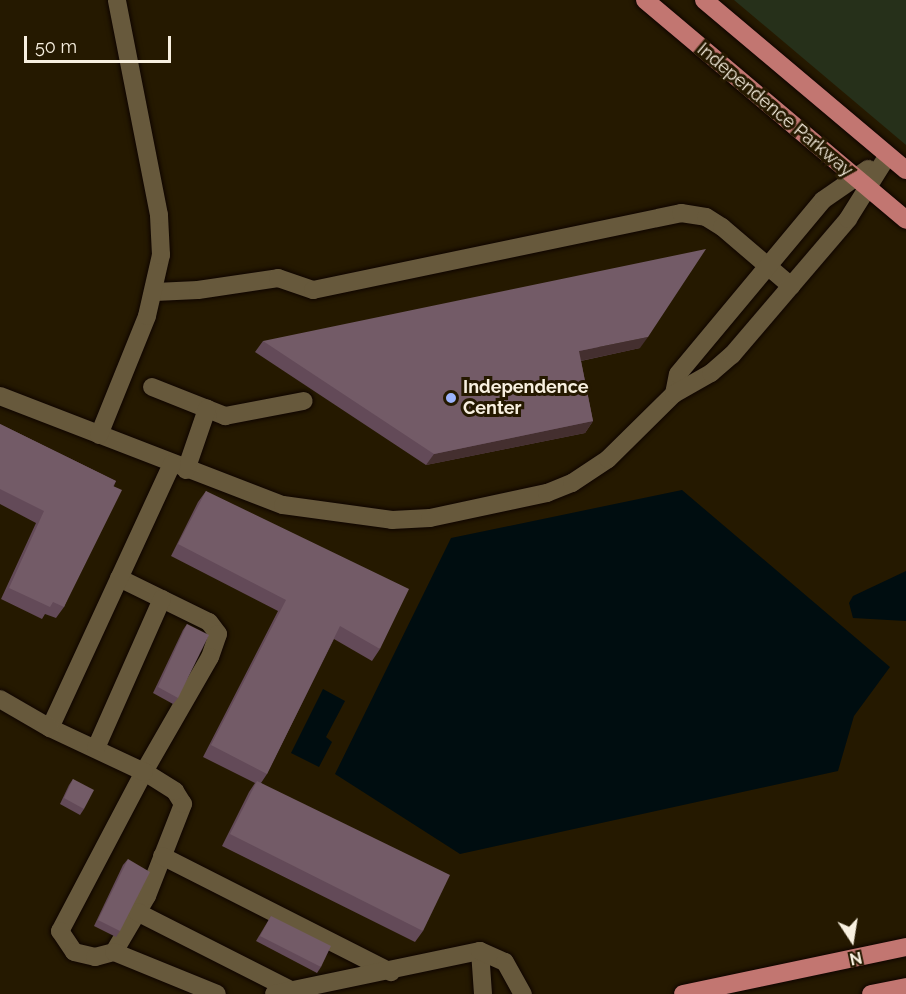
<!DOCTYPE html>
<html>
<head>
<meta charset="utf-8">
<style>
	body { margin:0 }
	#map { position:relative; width:906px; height:994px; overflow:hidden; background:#251900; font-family:Raleway,sans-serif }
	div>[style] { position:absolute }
	.green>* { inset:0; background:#26301a }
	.water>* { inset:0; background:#000d10 }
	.roads { filter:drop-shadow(0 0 2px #0e0400) drop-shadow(0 0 2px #0e0400) }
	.minor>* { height:18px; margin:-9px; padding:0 9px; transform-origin:9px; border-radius:9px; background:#67593c }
	.major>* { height:18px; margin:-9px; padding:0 9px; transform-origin:9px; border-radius:9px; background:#c27671 }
	.wall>* { inset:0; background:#634a58 }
	.shaded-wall>* { inset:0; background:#442f2f }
	.building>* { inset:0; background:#735b67 }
	.dots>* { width:16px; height:16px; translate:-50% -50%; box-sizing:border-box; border:3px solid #251900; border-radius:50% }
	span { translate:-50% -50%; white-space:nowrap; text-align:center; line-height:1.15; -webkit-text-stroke:6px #251900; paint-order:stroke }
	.street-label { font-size:18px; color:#f8f0e0 }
	.poi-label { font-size:18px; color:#f8f0e0; font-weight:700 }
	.left { translate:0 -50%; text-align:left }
	.north { position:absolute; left:822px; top:910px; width:60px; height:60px; -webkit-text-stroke:4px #251900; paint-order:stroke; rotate:168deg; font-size:16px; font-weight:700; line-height:24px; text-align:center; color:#f8f0e0 }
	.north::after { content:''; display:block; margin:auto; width:21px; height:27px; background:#f8f0e0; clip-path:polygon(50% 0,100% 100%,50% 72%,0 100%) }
	.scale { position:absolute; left:24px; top:36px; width:147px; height:27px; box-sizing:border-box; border:3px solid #f8f0e0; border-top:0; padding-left:8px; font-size:18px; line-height:21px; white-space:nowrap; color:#f8f0e0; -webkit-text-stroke:4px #251900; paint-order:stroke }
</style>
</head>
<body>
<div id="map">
	<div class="green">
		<div style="clip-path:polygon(734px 0,906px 0,906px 145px)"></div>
	</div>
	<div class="water">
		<div style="clip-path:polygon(682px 490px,890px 667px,854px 716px,838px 771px,460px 854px,335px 774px,451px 538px)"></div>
		<div style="clip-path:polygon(906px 571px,906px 621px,853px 618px,849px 603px,853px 596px)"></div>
		<div style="clip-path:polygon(323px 689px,345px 701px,326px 737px,332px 742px,319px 767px,291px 753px)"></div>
	</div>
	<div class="roads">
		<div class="minor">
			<div style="left:155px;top:292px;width:43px;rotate:-2.7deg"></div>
			<div style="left:198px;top:290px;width:81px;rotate:-8.5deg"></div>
			<div style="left:278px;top:278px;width:37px;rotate:19deg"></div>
			<div style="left:313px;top:290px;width:376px;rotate:-11.8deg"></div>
			<div style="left:681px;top:213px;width:25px;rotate:9deg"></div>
			<div style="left:706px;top:217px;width:19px;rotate:32deg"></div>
			<div style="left:722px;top:227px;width:91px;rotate:40.5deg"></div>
			<div style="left:152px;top:387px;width:79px;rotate:21.7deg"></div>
			<div style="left:225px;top:416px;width:80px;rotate:-10.8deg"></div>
			<div style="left:674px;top:394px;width:20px;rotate:-79deg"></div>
			<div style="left:678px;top:374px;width:226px;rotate:-50.2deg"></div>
			<div style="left:823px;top:200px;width:55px;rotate:-34.6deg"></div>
			<div style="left:0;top:396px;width:303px;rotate:21.1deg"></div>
			<div style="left:283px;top:505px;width:110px;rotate:7.8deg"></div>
			<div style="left:392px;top:520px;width:38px;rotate:-3deg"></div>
			<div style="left:430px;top:518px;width:120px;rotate:-12.1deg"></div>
			<div style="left:547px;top:493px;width:27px;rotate:-22deg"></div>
			<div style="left:572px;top:483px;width:43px;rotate:-33.7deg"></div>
			<div style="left:608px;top:459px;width:93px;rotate:-44.6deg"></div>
			<div style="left:674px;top:394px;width:43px;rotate:-29.6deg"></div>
			<div style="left:711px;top:373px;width:28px;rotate:-41deg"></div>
			<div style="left:732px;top:355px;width:179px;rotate:-49.5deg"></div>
			<div style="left:848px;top:219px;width:75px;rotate:-58deg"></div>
			<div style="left:99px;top:435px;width:128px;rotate:-68deg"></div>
			<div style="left:147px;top:316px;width:63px;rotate:-77.1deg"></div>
			<div style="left:161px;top:255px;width:40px;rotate:-92.9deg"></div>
			<div style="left:159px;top:215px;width:219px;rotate:-101.1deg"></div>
			<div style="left:186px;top:470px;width:65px;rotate:-71deg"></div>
			<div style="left:119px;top:578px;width:100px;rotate:26.1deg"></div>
			<div style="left:209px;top:622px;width:15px;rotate:53deg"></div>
			<div style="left:218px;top:634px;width:24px;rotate:109deg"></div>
			<div style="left:210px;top:657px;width:133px;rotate:119.9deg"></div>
			<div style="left:144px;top:772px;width:180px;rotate:117.8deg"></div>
			<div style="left:60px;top:931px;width:25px;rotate:56deg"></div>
			<div style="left:74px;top:952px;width:22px;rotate:13deg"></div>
			<div style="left:95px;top:957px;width:20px;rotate:-15deg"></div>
			<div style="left:114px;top:952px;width:65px;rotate:-59.5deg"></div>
			<div style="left:147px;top:896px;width:99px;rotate:-68.6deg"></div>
			<div style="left:183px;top:804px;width:15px;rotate:-122deg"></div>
			<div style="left:175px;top:791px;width:36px;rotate:-148deg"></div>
			<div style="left:144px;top:772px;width:104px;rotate:-154.9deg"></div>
			<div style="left:50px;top:728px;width:291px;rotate:-65.2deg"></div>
			<div style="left:0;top:699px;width:58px;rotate:30.1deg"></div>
			<div style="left:96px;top:748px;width:163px;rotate:-66.1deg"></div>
			<div style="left:162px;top:856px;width:257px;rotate:26.9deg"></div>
			<div style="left:137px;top:912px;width:173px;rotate:26.9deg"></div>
			<div style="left:480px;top:951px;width:43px;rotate:86deg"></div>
			<div style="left:114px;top:952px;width:111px;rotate:22.2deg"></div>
			<div style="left:274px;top:994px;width:210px;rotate:-11.8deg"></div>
			<div style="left:480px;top:951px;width:27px;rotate:24deg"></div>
			<div style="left:505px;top:962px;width:37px;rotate:61deg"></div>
		</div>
		<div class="major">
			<div style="left:645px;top:0;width:341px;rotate:40.1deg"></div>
			<div style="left:704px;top:0;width:264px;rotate:40.1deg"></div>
			<div style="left:683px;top:994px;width:228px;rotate:-11.9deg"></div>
			<div style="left:871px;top:994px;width:36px;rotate:-11deg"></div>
		</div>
	</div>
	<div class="wall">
		<div style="clip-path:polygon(263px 341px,640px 348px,581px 361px,593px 421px,585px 433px,426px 465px,255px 352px)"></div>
		<div style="clip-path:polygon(0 424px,116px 481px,64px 607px,56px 618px,45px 614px,42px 619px,1px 599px,36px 523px,0 504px)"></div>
		<div style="clip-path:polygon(206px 491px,380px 649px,372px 661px,334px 639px,267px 774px,261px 783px,423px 931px,415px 942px,222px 846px,249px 792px,255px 783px,203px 757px,278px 611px,171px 556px,198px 502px)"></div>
		<div style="clip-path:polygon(187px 624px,178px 698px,173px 704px,153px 693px,183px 630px)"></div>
		<div style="clip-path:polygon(73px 779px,84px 809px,80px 815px,60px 804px,69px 785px)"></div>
		<div style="clip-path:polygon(128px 859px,120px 931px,116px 937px,94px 926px,123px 865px)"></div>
		<div style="clip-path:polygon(271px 916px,321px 967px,317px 973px,256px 941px)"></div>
	</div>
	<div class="shaded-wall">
		<div style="clip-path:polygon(648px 337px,640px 348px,571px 363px,579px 351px)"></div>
		<div style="clip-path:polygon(593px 421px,585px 433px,426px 465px,434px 454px)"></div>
	</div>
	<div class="building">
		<div style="clip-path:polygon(706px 249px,648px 337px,579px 351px,593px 421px,434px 454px,263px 341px)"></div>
		<div style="clip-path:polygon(0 424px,116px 481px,113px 486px,122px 490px,64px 607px,53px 602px,50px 607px,9px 588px,44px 511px,0 489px)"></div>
		<div style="clip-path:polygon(206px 491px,409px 589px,380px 649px,340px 626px,267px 774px,211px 745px,286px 600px,178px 544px)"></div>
		<div style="clip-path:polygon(187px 624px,209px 635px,178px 698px,158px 687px)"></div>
		<div style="clip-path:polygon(73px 779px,94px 790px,84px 809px,64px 798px)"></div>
		<div style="clip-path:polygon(257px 781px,450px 875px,423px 931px,230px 834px)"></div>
		<div style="clip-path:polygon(128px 859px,150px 872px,120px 931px,98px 920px)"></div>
		<div style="clip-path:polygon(271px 916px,331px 946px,321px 967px,260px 936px)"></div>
	</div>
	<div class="dots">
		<div style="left:451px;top:398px;background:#9cb4fd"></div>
	</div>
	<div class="street-label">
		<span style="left:775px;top:110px;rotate:40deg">Independence Parkway</span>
	</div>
	<div class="poi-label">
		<span class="left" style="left:463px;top:398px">Independence<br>Center</span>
	</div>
	<div class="north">N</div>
	<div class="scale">50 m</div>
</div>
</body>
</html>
